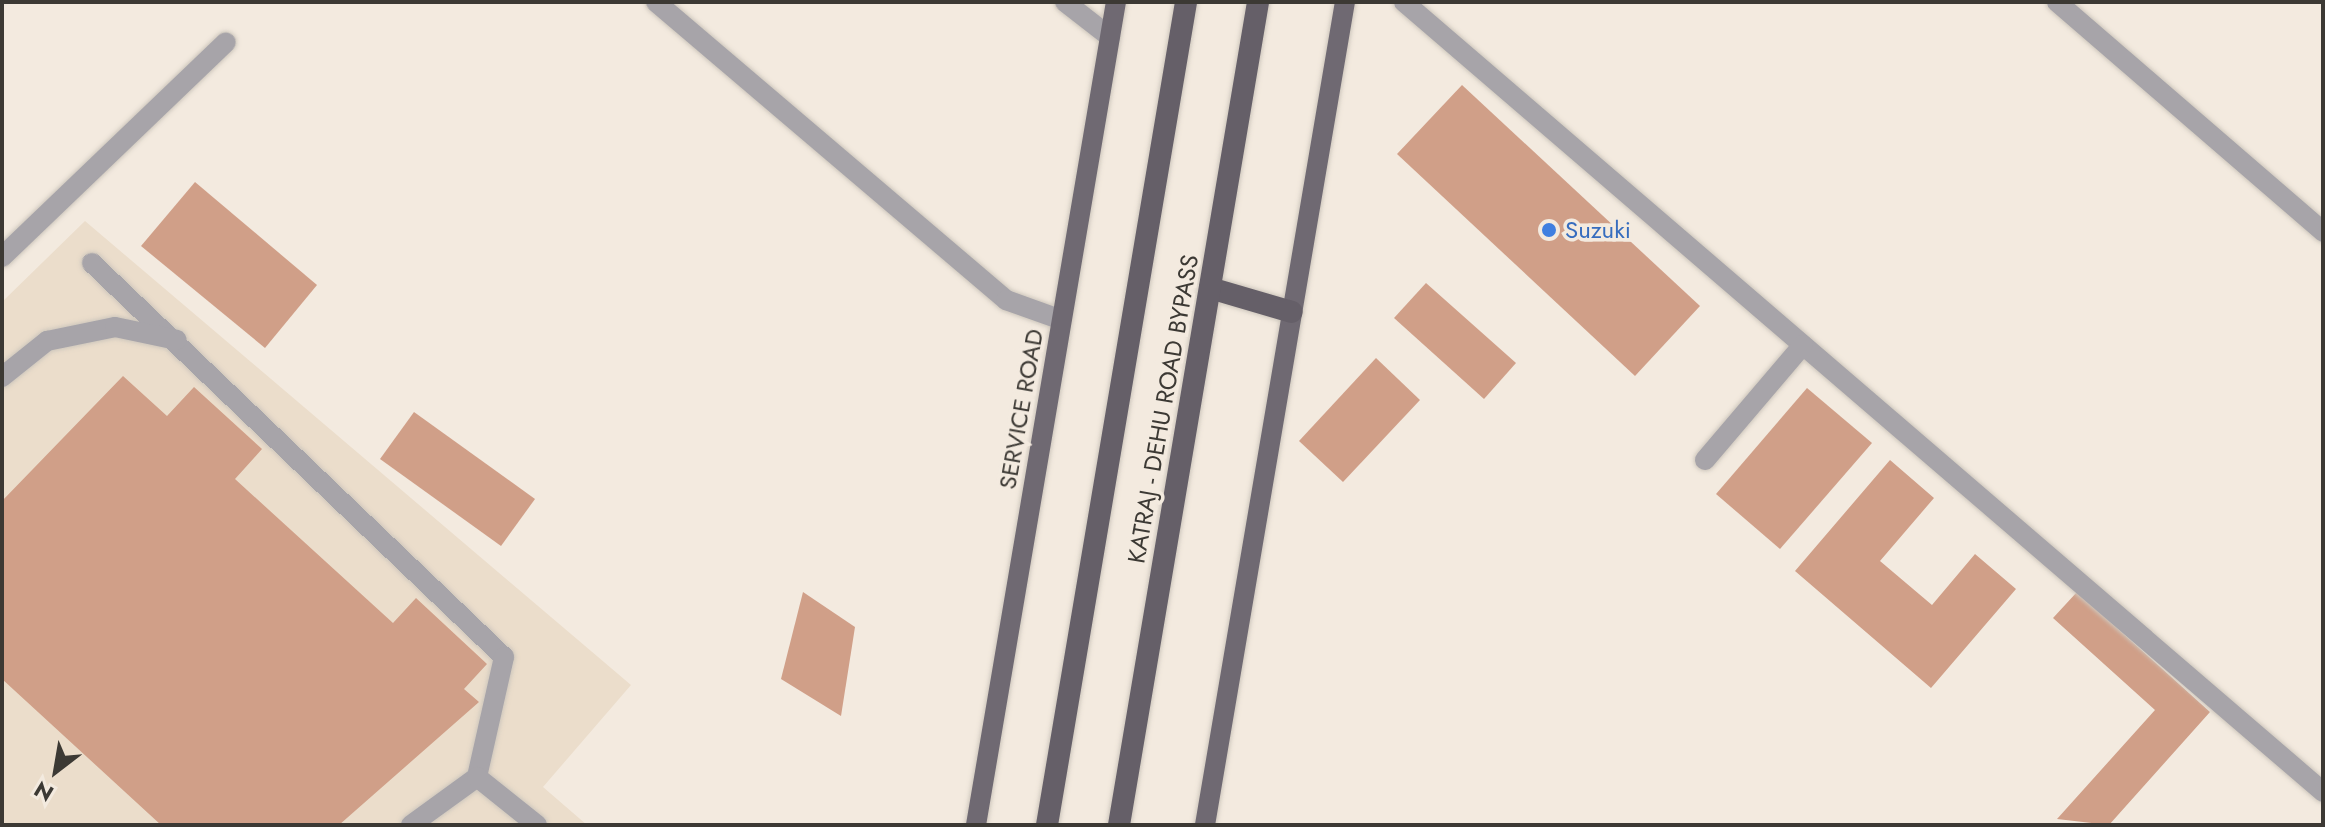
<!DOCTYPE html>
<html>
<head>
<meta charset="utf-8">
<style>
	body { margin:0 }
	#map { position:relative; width:2325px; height:827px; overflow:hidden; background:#f3eadf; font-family:Jost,sans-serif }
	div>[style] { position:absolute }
	.built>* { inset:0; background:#ebddcb }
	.building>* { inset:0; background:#d09f88 }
	.roads { filter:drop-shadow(0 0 2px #cec7bd) drop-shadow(0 0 2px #cec7bd) }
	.service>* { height:20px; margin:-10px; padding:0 10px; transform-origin:10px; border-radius:10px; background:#a7a4a9 }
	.minor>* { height:20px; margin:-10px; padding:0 10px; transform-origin:10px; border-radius:10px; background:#a7a4a9 }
	.primary>* { height:20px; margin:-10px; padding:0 10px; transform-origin:10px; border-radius:10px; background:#6f6972 }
	.trunk>* { height:22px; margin:-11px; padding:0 11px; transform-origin:11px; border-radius:11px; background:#655f68 }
	.dots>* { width:22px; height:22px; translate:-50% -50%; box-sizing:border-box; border:4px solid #f3eadf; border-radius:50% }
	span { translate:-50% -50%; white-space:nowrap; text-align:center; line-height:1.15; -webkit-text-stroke:7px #f3eadf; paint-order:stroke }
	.shop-label { font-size:24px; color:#366cbe }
	.left { translate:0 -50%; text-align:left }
	.street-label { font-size:24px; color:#3c3934 }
	.frame { position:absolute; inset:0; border:4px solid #3c3934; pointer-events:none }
	.north { position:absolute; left:16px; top:731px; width:80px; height:80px; -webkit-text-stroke:6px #f3eadf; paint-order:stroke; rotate:211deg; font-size:22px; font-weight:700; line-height:32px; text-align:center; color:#3c3934 }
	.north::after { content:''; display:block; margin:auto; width:28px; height:36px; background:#3c3934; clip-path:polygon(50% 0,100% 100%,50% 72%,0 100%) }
</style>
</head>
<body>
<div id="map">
	<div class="built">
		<div style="clip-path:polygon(85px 221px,631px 685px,543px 787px,587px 825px,2px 825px,2px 302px)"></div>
	</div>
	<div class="building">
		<div style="clip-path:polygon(1462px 85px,1700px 306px,1635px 376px,1397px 154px)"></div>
		<div style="clip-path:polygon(195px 182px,317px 285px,265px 348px,141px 246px)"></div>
		<div style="clip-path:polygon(1426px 283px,1516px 363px,1484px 399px,1394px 318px)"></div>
		<div style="clip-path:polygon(1376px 358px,1420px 400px,1343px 482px,1299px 441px)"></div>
		<div style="clip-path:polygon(123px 376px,167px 416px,194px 387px,262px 449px,235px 479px,393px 623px,416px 598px,487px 664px,464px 689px,479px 702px,339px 825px,161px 825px,2px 679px,2px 501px)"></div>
		<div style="clip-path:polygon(1807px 388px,1872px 443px,1780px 549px,1716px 494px)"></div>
		<div style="clip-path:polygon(414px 412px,535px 499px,501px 546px,380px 459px)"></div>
		<div style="clip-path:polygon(1890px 460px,1934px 498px,1880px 561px,1932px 605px,1975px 554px,2016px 589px,1931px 688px,1795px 571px)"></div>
		<div style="clip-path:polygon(803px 592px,855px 627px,841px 716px,781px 679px)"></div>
		<div style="clip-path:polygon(2077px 592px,2210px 712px,2109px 825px,2057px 819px,2155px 710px,2053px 618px)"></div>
	</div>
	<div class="roads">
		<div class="service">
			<div style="left:1065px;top:2px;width:57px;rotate:37.9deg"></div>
			<div style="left:1404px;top:2px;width:1212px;rotate:40.68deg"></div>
			<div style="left:2057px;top:2px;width:352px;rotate:40.8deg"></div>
			<div style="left:92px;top:263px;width:570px;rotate:43.72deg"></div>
			<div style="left:504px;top:657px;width:123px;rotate:102.7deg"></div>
			<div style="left:2px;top:377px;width:58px;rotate:-38.7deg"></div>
			<div style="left:47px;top:341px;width:69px;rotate:-11.6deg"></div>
			<div style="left:115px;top:327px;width:63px;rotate:11.8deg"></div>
			<div style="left:1705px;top:460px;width:151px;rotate:-49.6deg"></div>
			<div style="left:411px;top:825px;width:82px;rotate:-36deg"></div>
			<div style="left:477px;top:777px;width:77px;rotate:38.7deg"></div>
		</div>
		<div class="minor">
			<div style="left:656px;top:2px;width:460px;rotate:40.4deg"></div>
			<div style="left:1006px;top:300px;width:59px;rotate:19.7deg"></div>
			<div style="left:2px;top:257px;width:310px;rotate:-43.8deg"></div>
		</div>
		<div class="primary">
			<div style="left:976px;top:825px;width:835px;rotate:-80.35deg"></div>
			<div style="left:1205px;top:825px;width:835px;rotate:-80.35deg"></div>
		</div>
		<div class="trunk">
			<div style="left:1210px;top:288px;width:85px;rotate:16.3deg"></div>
			<div style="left:1047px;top:825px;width:835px;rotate:-80.41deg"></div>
			<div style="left:1119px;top:825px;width:835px;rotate:-80.41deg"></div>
		</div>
	</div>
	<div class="dots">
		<div style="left:1549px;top:230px;background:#3f7fe0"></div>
	</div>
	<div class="shop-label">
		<span class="left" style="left:1565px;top:230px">Suzuki</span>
	</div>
	<div class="street-label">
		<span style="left:1021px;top:409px;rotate:-80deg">SERVICE ROAD</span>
		<span style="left:1163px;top:409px;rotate:-80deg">KATRAJ - DEHU ROAD BYPASS</span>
	</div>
	<div class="frame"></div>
	<div class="north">N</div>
</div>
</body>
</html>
